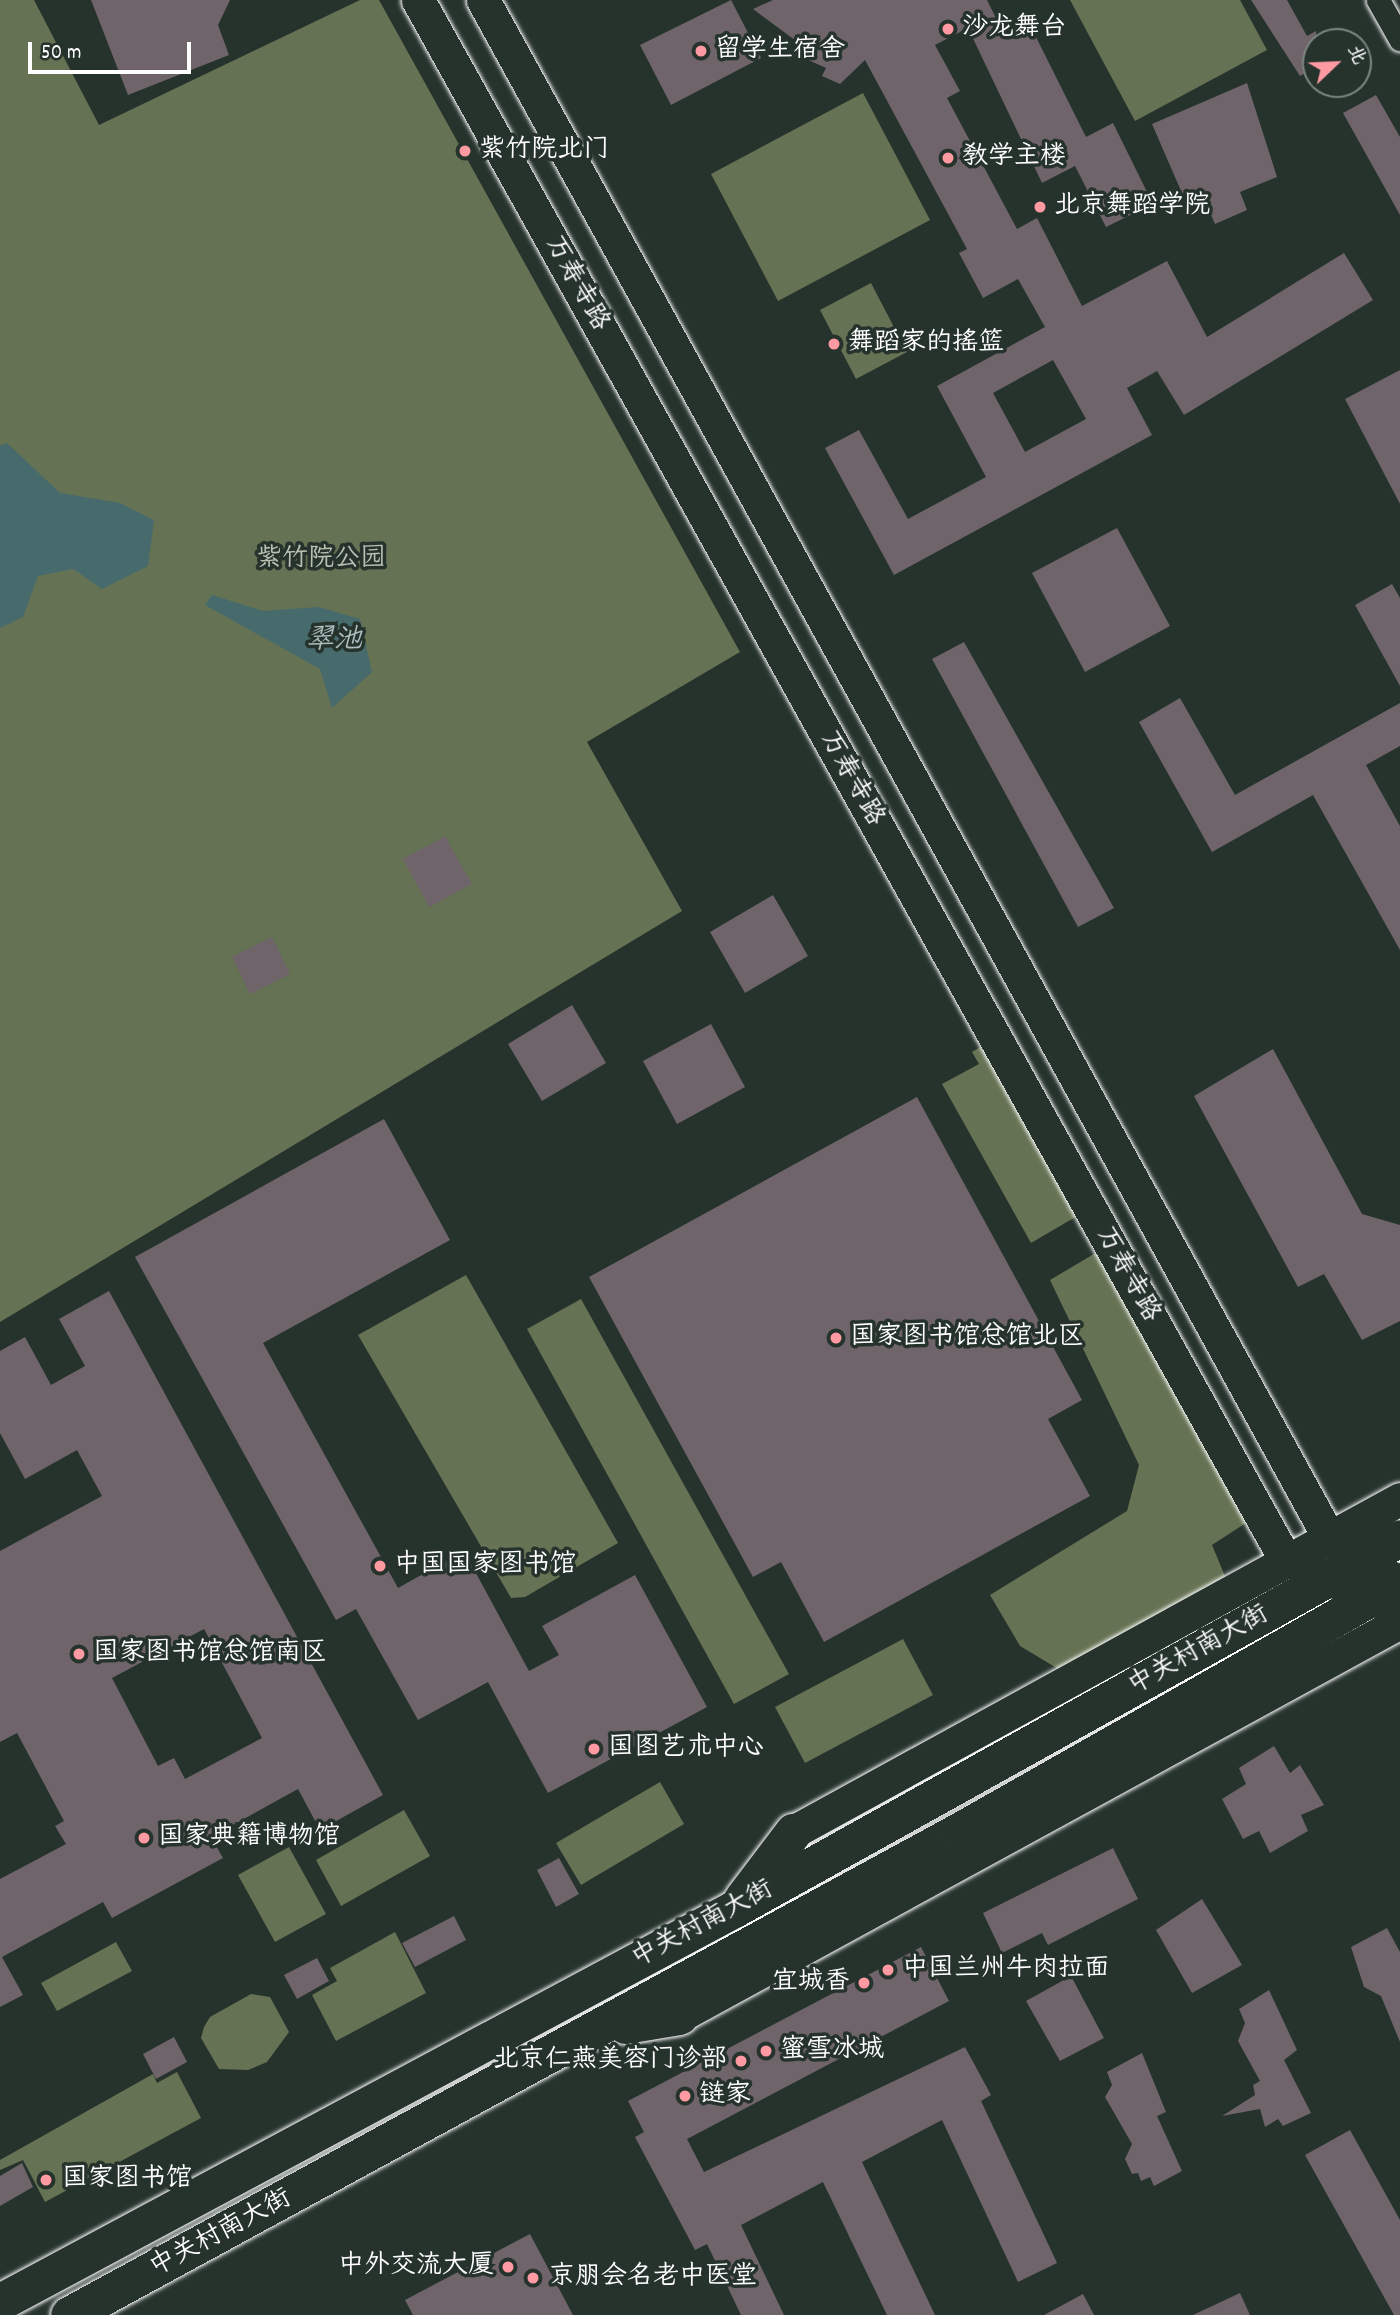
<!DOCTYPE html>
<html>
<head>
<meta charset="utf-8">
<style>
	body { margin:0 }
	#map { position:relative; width:1400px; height:2315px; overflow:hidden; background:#26332d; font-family:Dekko,"LXGW WenKai TC",sans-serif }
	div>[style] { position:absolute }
	.green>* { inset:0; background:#657253 }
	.water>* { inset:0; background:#476b6d }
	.building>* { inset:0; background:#6e6469 }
	.roads { filter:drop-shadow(0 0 2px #fff) drop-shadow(0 0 2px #fff) }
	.street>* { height:23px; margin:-11.5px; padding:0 11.5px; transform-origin:11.5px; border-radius:11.5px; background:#26332d }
	.secondary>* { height:33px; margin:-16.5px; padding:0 16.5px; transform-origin:16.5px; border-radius:16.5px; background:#26332d }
	.primary>* { height:37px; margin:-18.5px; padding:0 18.5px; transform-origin:18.5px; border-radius:18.5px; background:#26332d }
	.dots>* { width:19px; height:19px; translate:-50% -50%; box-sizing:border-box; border:4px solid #26332d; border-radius:50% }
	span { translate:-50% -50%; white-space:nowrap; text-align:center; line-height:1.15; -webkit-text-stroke:7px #26332d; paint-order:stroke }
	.poi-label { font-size:26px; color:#fff }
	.left { translate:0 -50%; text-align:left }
	.right { translate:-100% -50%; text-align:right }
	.street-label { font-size:26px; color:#fff }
	.park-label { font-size:26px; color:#bac0b2 }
	.water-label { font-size:28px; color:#acbcbd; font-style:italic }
	.north { position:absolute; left:1302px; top:28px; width:70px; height:70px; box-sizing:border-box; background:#26332d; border:2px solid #7d8581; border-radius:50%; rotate:67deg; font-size:19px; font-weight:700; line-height:28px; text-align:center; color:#fff }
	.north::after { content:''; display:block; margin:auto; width:24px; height:32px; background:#ff9aa2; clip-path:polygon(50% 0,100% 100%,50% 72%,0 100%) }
	.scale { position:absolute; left:28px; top:42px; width:163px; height:32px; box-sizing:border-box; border:4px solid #fff; border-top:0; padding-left:9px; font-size:21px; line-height:24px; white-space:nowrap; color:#fff; -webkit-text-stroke:5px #26332d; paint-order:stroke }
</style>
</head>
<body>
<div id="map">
	<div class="green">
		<div style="clip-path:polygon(0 0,34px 0,99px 125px,360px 0,379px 0,740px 652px,587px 742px,682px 911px,0 1322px)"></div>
		<div style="clip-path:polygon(1070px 0,1240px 0,1267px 50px,1135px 121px)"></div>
		<div style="clip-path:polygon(863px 93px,930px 220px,778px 301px,711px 174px)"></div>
		<div style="clip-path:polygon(871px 283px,907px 352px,856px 379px,820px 310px)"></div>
		<div style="clip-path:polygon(990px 1041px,1084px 1212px,1031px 1243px,942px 1084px,979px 1064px,972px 1052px)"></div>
		<div style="clip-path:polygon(1104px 1248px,1252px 1519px,1212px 1545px,1227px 1581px,1065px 1673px,1020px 1646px,990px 1595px,1127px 1511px,1139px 1465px,1050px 1280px)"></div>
		<div style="clip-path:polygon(466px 1275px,618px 1543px,525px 1597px,511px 1598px,358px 1335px)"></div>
		<div style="clip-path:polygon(581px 1299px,789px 1674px,734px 1704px,527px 1329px)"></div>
		<div style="clip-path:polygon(903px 1639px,933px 1695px,805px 1763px,775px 1707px)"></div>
		<div style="clip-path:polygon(660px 1782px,684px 1824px,581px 1885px,556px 1843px)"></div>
		<div style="clip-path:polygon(404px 1810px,430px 1856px,341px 1906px,316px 1860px)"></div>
		<div style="clip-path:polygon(289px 1847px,326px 1914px,275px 1942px,238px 1875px)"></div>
		<div style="clip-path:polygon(395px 1932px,426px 1993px,336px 2041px,312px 1995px,337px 1981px,330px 1968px)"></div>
		<div style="clip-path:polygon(116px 1942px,132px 1971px,57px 2011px,41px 1983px)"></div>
		<div style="clip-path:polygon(251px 1994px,270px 1997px,289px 2032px,267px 2062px,248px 2070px,219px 2069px,201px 2038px,204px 2027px,210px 2017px)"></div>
		<div style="clip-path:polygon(177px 2072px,201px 2118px,45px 2202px,23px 2160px,0 2170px,0 2160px,153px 2074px,157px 2083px)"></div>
	</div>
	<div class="water">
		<div style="clip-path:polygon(7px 443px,60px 493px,120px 503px,154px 520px,148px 566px,102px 589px,73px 569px,38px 576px,23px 617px,0 628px,0 446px)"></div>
		<div style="clip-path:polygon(212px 595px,263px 611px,319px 607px,360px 619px,372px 672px,332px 708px,320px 669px,205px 605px)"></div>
	</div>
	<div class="building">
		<div style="clip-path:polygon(91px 0,230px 0,218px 25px,229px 55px,128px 95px)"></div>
		<div style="clip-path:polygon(731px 0,761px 58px,671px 105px,640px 45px)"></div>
		<div style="clip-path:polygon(evenodd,773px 0,987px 0,1006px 38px,1030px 25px,1086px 137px,1113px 123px,1153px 204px,1106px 227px,1075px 166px,1042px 183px,968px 28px,935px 45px,960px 91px,947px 98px,1017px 229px,1037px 218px,1082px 306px,1167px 261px,1207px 337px,1344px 253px,1373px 300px,1184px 415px,1157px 371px,1127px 388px,1152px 435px,894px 575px,825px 448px,859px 430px,908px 519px,986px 477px,937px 386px,1045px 327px,1018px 279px,983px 298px,959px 253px,967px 249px,865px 60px,840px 84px,822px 76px,826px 68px,806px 59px,811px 52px,753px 9px,773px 0,1053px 360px,1086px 419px,1025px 452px,993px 393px,1053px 360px)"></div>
		<div style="clip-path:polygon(1251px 0,1287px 0,1307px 36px,1316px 31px,1316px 67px,1300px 76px)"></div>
		<div style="clip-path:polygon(1247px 83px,1277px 177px,1240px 192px,1247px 210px,1215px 224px,1204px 199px,1188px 207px,1152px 124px)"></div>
		<div style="clip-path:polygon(1376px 95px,1400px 137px,1400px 215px,1343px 113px)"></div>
		<div style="clip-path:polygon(1400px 370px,1400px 504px,1345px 399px)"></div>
		<div style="clip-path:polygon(1117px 528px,1170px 626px,1085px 672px,1032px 573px)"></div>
		<div style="clip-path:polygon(1392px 584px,1400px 598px,1400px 686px,1355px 605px)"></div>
		<div style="clip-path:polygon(964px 642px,1114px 908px,1078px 927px,932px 659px)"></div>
		<div style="clip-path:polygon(1180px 698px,1235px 795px,1400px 703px,1400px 746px,1366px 765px,1400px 826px,1400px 950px,1313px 795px,1212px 852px,1139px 722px)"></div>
		<div style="clip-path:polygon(445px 836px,472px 884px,429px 907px,403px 859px)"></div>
		<div style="clip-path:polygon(773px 895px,808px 956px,745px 993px,710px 932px)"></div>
		<div style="clip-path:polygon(272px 937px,290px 974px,250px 994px,232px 957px)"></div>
		<div style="clip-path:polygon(572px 1005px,606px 1063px,542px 1101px,508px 1044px)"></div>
		<div style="clip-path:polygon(711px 1024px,745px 1087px,677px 1124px,643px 1061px)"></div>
		<div style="clip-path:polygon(1273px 1049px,1362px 1214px,1400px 1225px,1400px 1321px,1362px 1340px,1324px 1274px,1298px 1287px,1194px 1096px)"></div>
		<div style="clip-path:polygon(917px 1097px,1082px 1400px,1048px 1419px,1090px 1496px,824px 1642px,781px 1562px,753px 1577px,589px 1277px)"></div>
		<div style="clip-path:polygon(384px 1119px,450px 1240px,263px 1343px,398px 1588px,464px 1551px,529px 1671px,559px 1655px,542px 1626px,635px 1575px,707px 1707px,548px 1793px,488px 1682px,418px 1720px,356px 1609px,336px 1620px,135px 1257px)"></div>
		<div style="clip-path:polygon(evenodd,109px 1291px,383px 1795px,320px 1830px,298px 1789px,211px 1837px,223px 1858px,112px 1918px,103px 1902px,2px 1957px,23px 1995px,0 2007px,0 1879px,66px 1844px,55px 1826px,64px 1821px,17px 1733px,0 1742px,0 1551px,102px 1496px,77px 1450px,25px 1479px,0 1433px,0 1351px,25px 1337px,51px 1385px,85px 1366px,59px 1319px,109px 1291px,204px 1629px,262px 1738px,185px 1779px,174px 1758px,158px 1766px,112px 1678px,204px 1629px)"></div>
		<div style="clip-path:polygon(1274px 1746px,1290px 1773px,1300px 1765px,1324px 1805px,1301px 1815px,1308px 1831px,1270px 1853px,1259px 1831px,1243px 1839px,1222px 1799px,1246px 1784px,1239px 1768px)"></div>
		<div style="clip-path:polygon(1113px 1848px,1138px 1899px,1048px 1945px,1042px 1933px,1002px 1953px,983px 1913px)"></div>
		<div style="clip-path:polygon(559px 1858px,579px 1894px,556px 1907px,537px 1870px)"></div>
		<div style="clip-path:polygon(1202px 1899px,1242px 1965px,1192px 1993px,1156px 1930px)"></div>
		<div style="clip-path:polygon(454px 1916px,466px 1940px,415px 1967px,402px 1943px)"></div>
		<div style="clip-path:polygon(1387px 1928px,1400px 1952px,1400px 2042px,1381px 1996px,1364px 1987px,1351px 1947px)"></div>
		<div style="clip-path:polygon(921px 1947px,949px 2001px,687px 2139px,704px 2172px,965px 2047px,991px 2095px,981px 2101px,1057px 2263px,1018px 2282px,942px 2120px,862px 2162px,935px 2315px,887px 2315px,823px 2182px,741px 2225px,784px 2315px,741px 2315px,707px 2244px,695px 2250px,635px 2137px,644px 2132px,628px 2101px)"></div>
		<div style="clip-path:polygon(317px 1958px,329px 1981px,297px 1999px,284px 1975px)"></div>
		<div style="clip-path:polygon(1071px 1976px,1104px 2038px,1060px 2061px,1026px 2001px)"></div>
		<div style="clip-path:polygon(1269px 1990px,1297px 2050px,1284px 2060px,1311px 2113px,1283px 2126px,1278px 2119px,1265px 2127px,1260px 2109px,1222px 2116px,1255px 2095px,1253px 2085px,1260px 2081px,1238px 2041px,1245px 2023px,1239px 2009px)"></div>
		<div style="clip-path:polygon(174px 2037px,187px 2062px,156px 2079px,143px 2054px)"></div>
		<div style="clip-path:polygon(1142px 2053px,1166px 2112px,1157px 2116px,1182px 2171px,1154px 2186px,1150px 2177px,1141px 2181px,1138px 2173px,1132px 2174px,1125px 2159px,1132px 2144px,1105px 2097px,1112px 2085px,1107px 2072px)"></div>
		<div style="clip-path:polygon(1350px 2130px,1400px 2220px,1400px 2315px,1394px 2315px,1305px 2155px)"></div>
		<div style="clip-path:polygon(22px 2163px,33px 2187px,0 2206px,0 2176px)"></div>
		<div style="clip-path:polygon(530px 2234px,573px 2315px,413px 2315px,405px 2300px)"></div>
		<div style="clip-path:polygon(1240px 2293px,1250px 2315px,1193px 2315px)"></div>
		<div style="clip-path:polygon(1083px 2294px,1094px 2315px,1044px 2315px)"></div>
	</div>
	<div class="roads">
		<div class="street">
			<div style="left:1378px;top:0;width:45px;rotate:60.6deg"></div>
		</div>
		<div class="secondary">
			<div style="left:418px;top:0;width:1784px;rotate:60.92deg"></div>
			<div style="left:1285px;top:1559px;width:126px;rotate:24.3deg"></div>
			<div style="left:483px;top:0;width:1751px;rotate:61.18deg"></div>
			<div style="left:1327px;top:1534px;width:88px;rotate:34.4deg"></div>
			<div style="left:793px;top:1832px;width:692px;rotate:-28.75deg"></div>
			<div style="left:679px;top:2016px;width:822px;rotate:-28.65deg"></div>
		</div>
		<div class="primary">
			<div style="left:743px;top:1898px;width:83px;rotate:-52.9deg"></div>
			<div style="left:625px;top:2025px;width:55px;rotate:-9.5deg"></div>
			<div style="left:0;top:2302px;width:833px;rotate:-28.17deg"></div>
			<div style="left:734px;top:1909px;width:762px;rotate:-29.12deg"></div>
			<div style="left:69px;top:2315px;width:1013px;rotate:-28.54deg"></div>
			<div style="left:959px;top:1831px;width:507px;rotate:-29.55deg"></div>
		</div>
	</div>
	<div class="dots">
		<div style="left:948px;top:29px;background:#ff9aa2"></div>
		<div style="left:701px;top:51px;background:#ff9aa2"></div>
		<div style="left:465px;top:151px;background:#ff9aa2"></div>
		<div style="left:948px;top:158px;background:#ff9aa2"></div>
		<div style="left:1040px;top:207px;background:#ff9aa2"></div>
		<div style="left:834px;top:344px;background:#ff9aa2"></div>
		<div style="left:836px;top:1338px;background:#ff9aa2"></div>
		<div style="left:380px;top:1566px;background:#ff9aa2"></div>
		<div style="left:79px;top:1654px;background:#ff9aa2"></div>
		<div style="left:594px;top:1749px;background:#ff9aa2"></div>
		<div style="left:144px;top:1838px;background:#ff9aa2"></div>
		<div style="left:888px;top:1970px;background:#ff9aa2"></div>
		<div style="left:864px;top:1983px;background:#ff9aa2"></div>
		<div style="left:766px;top:2051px;background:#ff9aa2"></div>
		<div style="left:741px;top:2061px;background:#ff9aa2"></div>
		<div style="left:685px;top:2096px;background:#ff9aa2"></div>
		<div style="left:46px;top:2180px;background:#ff9aa2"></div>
		<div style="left:508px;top:2267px;background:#ff9aa2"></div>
		<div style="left:533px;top:2278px;background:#ff9aa2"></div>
	</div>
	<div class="poi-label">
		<span class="left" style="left:962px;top:29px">沙龙舞台</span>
		<span class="left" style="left:715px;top:51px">留学生宿舍</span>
		<span class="left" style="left:479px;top:151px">紫竹院北门</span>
		<span class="left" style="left:962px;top:158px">教学主楼</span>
		<span class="left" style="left:1054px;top:207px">北京舞蹈学院</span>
		<span class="left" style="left:848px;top:344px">舞蹈家的摇篮</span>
		<span class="left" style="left:850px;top:1338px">国家图书馆总馆北区</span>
		<span class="left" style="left:394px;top:1566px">中国国家图书馆</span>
		<span class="left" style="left:93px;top:1654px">国家图书馆总馆南区</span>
		<span class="left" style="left:608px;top:1749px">国图艺术中心</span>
		<span class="left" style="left:158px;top:1838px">国家典籍博物馆</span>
		<span class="left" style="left:902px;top:1970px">中国兰州牛肉拉面</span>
		<span class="right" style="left:850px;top:1983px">宜城香</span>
		<span class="left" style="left:780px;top:2051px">蜜雪冰城</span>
		<span class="right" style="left:727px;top:2061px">北京仁燕美容门诊部</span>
		<span class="left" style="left:699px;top:2096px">链家</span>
		<span class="left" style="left:62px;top:2180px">国家图书馆</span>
		<span class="right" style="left:494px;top:2267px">中外交流大厦</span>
		<span class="left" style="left:549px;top:2278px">京朋会名老中医堂</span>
	</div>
	<div class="street-label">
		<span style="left:576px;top:284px;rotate:61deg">万寿寺路</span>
		<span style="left:851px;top:779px;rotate:61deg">万寿寺路</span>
		<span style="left:1127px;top:1275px;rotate:61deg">万寿寺路</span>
		<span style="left:1199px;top:1651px;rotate:-29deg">中关村南大街</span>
		<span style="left:703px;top:1925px;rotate:-28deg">中关村南大街</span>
		<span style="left:221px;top:2234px;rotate:-28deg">中关村南大街</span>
	</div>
	<div class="park-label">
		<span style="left:321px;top:560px">紫竹院公园</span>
	</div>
	<div class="water-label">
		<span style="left:334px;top:642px">翠池</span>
	</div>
	<div class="north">北</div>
	<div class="scale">50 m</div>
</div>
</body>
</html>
